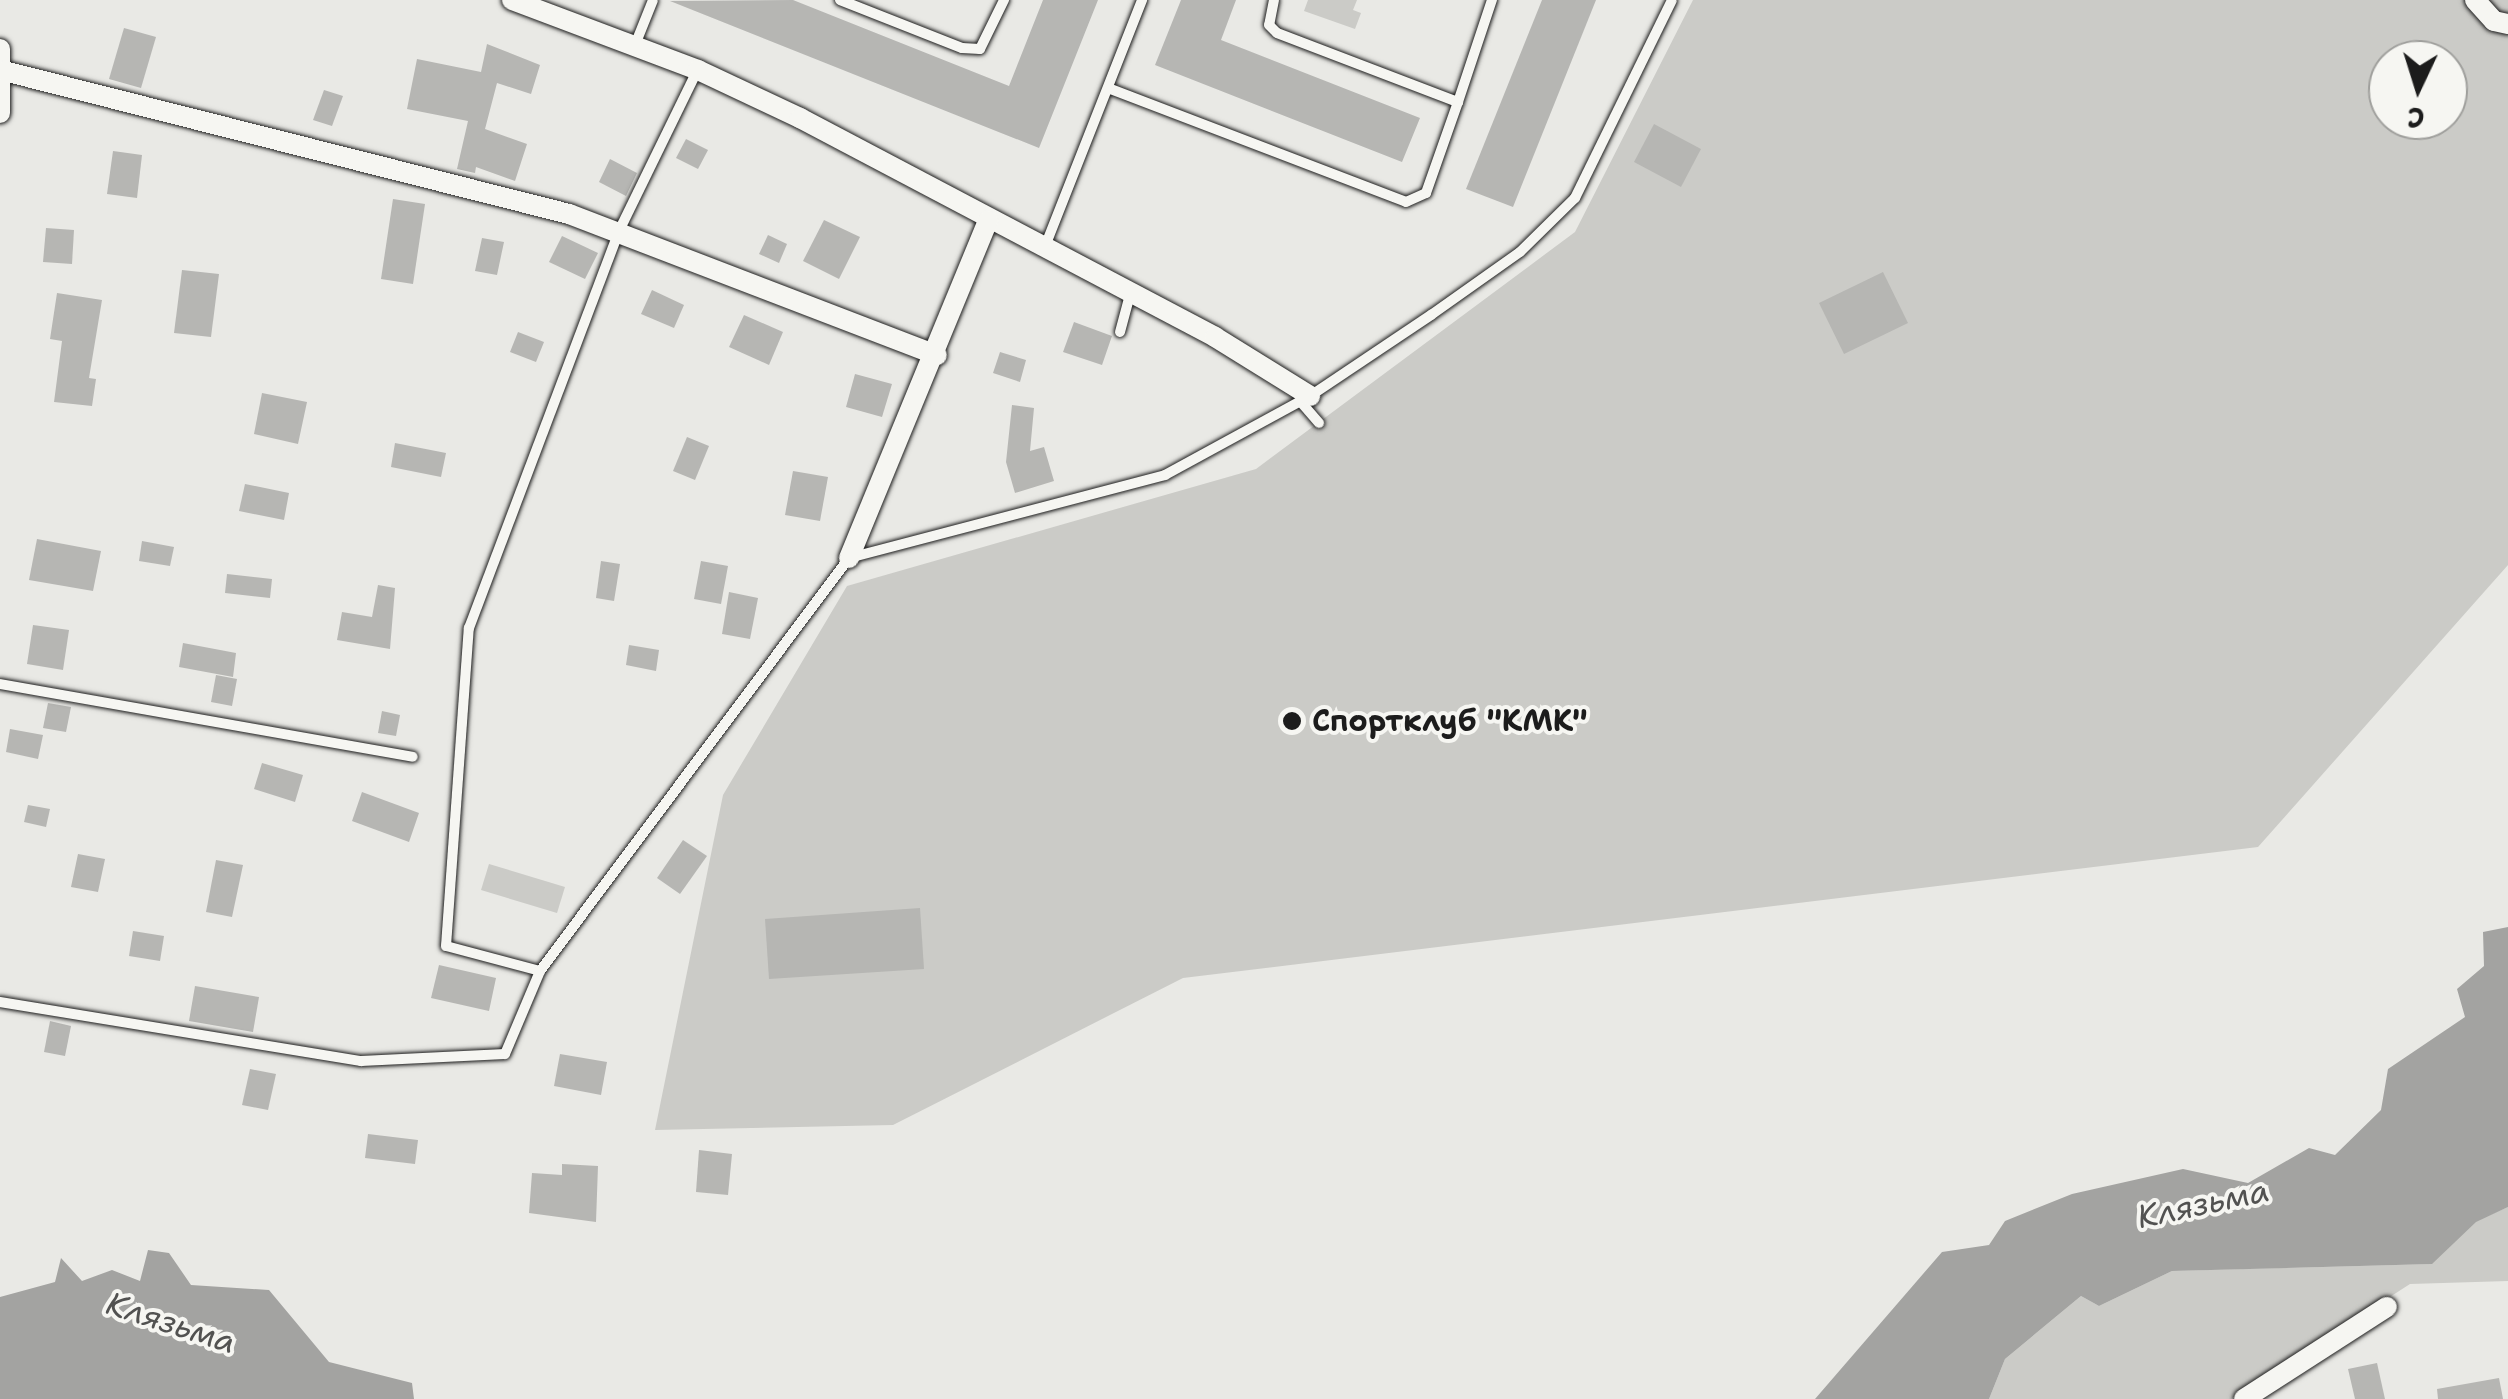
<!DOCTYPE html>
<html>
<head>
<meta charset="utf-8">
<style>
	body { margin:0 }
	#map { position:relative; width:2508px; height:1399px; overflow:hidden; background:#e9e9e5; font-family:"Shantell Sans",sans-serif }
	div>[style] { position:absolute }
	.green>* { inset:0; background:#cbcbc7 }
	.water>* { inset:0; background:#a3a3a1 }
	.building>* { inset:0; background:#b6b6b3 }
	.roads { filter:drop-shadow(0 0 2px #1c1c1c) drop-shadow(0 0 2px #1c1c1c) }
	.service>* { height:10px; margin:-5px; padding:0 5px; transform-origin:5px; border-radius:5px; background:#f6f6f2 }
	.minor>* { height:20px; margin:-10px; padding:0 10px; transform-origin:10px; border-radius:10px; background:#f6f6f2 }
	.dots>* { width:28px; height:28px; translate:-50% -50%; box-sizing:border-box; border:5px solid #f6f6f2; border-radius:50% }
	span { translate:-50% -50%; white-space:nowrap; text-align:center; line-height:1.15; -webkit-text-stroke:8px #f6f6f2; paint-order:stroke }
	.poi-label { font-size:30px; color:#1c1c1c; font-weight:700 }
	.left { translate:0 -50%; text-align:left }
	.water-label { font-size:32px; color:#525251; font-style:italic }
	.north { position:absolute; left:2368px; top:40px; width:100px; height:100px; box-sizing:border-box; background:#f6f6f2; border:2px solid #9f9f9c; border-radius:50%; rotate:184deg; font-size:28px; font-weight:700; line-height:40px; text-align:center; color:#1c1c1c }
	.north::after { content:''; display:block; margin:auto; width:35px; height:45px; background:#1c1c1c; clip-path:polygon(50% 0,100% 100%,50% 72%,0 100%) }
</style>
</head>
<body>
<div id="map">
	<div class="green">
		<div style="clip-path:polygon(1308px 0,1357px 0,1353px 10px,1361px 13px,1355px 29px,1304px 11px)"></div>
		<div style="clip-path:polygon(evenodd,1693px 0,2508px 0,2508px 565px,2258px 847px,1183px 978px,893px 1125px,655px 1130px,723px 795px,847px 586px,1256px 469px,1575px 232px,1693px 0,2388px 60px,2448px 60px,2448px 120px,2388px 120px,2388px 60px)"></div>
		<div style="clip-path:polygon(489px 864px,565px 887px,557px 913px,481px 890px)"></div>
		<div style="clip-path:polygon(2508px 1207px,2508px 1281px,2410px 1284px,2231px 1399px,1989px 1399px,2005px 1359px,2081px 1296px,2099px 1306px,2172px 1271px,2431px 1264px,2476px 1221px)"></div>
	</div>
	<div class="water">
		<div style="clip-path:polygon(2508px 927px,2508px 1207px,2476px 1222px,2432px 1264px,2172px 1271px,2099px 1306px,2081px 1296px,2005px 1359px,1989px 1399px,1815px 1399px,1942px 1252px,1989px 1245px,2005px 1221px,2072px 1194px,2183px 1169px,2248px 1183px,2309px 1148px,2335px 1155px,2381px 1110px,2388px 1069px,2465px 1017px,2457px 989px,2484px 966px,2483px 932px)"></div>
		<div style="clip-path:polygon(148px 1250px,169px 1253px,191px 1285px,269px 1290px,329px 1362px,412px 1383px,414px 1399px,0 1399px,0 1297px,55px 1282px,61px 1258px,82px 1281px,112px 1270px,140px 1281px)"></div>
	</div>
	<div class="building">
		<div style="clip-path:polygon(793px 0,1009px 86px,1043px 0,1098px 0,1039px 148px,670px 1px)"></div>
		<div style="clip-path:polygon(1181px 0,1236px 0,1221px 40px,1420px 118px,1402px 162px,1155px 65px)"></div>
		<div style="clip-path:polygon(1542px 0,1596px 0,1513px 207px,1466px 189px)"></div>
		<div style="clip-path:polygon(124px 28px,156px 37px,141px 88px,109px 79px)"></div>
		<div style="clip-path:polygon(487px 44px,540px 65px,531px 94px,497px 83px,485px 129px,527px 144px,515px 181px,476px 167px,475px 173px,457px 169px,468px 121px,407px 109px,417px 59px,481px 72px)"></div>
		<div style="clip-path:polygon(324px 90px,343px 96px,332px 126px,313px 120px)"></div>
		<div style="clip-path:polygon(1654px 124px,1701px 149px,1681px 187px,1634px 162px)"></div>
		<div style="clip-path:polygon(686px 139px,708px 150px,698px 169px,676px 158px)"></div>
		<div style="clip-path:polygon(113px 151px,142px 155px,137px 198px,107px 194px)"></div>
		<div style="clip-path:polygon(610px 159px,637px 173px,626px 196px,599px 182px)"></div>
		<div style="clip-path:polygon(393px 199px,425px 204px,413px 284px,381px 279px)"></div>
		<div style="clip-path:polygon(824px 220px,860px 237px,839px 279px,803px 261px)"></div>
		<div style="clip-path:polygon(46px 228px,74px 230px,72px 264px,43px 262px)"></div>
		<div style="clip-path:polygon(768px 235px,787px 244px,779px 263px,759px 254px)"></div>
		<div style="clip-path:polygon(562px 236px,598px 253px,585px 279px,549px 262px)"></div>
		<div style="clip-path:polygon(482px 238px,504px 242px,497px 275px,475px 271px)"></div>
		<div style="clip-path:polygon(182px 270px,219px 274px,211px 337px,174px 333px)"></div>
		<div style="clip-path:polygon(1883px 272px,1908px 323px,1844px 354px,1819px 303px)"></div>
		<div style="clip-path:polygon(652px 290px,684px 305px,674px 328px,641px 314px)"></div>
		<div style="clip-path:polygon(57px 293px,102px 300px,89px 378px,96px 379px,92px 406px,54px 402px,62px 341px,50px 339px)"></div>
		<div style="clip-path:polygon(744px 315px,783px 332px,769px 365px,729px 347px)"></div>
		<div style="clip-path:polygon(1074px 322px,1112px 336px,1102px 365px,1063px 352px)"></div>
		<div style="clip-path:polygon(518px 332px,544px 342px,536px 362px,510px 352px)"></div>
		<div style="clip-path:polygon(1000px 352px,1026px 360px,1020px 382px,993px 373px)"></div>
		<div style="clip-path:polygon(855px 374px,892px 384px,882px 417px,846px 407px)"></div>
		<div style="clip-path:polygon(262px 393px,307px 402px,298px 444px,254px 434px)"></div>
		<div style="clip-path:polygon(1012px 405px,1034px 408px,1030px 451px,1044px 447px,1054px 481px,1015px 493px,1006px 462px)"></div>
		<div style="clip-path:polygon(687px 437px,709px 446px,695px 480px,673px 471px)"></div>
		<div style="clip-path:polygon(395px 443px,446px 453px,441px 477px,391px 467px)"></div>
		<div style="clip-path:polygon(793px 471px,828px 477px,820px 521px,785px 515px)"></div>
		<div style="clip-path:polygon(245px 484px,289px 493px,284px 520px,239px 511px)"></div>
		<div style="clip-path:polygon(37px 539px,101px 551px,93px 591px,29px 580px)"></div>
		<div style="clip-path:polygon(142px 541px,174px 547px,170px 566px,139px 561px)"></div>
		<div style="clip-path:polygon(601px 561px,620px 564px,614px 601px,596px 598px)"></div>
		<div style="clip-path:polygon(701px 561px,728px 566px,721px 604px,694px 599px)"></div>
		<div style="clip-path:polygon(227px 574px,272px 579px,270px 598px,225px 593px)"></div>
		<div style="clip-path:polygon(378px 585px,395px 588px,390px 649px,337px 640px,342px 612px,372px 617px)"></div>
		<div style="clip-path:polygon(729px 592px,758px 598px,750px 639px,722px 634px)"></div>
		<div style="clip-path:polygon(33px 625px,69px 630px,63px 670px,27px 664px)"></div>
		<div style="clip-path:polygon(183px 643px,236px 653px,233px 677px,179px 667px)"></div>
		<div style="clip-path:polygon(629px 645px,659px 650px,656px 671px,626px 665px)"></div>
		<div style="clip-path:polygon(216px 675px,237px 679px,232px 706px,211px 702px)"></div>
		<div style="clip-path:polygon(48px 703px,71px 707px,66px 732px,43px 728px)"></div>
		<div style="clip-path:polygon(382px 711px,400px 715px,396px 736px,378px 733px)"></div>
		<div style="clip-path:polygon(10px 729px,43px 735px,38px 759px,6px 752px)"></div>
		<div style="clip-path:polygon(262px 763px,303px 775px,295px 802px,254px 789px)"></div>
		<div style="clip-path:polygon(362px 792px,419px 813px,409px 842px,352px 821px)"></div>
		<div style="clip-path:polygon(28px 805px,50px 809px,46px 827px,24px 822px)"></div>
		<div style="clip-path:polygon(683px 840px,707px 856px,680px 894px,657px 878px)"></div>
		<div style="clip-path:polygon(78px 854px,105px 859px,98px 892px,71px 887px)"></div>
		<div style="clip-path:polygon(216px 860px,243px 865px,232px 917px,206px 912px)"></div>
		<div style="clip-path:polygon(920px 908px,924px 969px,769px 979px,765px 919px)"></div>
		<div style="clip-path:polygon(133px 931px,164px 936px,160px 961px,129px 956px)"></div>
		<div style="clip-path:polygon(439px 965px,496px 978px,489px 1011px,431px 998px)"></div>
		<div style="clip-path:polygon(195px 986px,259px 997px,253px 1032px,189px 1021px)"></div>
		<div style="clip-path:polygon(50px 1021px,71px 1026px,65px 1056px,44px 1052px)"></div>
		<div style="clip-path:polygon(560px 1054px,607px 1062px,601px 1095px,554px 1086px)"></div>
		<div style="clip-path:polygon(250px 1069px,276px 1074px,268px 1110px,242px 1105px)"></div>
		<div style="clip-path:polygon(368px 1134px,418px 1140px,415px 1164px,365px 1158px)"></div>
		<div style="clip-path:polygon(699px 1150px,732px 1154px,728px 1195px,696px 1192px)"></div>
		<div style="clip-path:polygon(562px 1164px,598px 1166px,596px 1222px,529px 1213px,532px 1173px,562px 1175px)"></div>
		<div style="clip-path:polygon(2377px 1363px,2385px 1399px,2355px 1399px,2348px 1369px)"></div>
		<div style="clip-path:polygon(2499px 1378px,2503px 1399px,2438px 1399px,2437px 1389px)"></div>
	</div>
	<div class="roads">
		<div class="service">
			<div style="left:840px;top:0;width:131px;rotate:21.5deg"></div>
			<div style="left:962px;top:48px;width:18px;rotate:3deg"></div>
			<div style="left:980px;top:49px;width:55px;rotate:-63.9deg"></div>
			<div style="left:1274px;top:0;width:25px;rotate:101deg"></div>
			<div style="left:1269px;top:25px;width:11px;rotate:45deg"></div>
			<div style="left:1277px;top:33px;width:194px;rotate:20.9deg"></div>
			<div style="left:1458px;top:102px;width:108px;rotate:-71.6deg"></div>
			<div style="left:635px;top:45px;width:48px;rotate:-68.2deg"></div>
			<div style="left:1108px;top:88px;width:319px;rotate:20.9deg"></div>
			<div style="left:1406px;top:202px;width:22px;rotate:-24deg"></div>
			<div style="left:1426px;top:193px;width:96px;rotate:-70.6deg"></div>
			<div style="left:1044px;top:249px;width:268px;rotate:-68.5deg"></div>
			<div style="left:1120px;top:332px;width:39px;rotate:-75deg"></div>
			<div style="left:1300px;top:401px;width:29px;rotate:49deg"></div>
			<div style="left:0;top:684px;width:419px;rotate:10deg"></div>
			<div style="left:540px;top:971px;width:97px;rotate:-165.1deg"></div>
			<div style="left:446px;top:946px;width:319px;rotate:-85.9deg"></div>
			<div style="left:469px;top:628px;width:424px;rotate:-69.3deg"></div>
			<div style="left:619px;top:231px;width:178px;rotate:-64deg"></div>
			<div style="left:0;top:1002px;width:366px;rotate:9.3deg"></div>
			<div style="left:361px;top:1061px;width:144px;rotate:-2.8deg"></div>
			<div style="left:505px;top:1054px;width:90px;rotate:-67.1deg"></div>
			<div style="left:540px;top:971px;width:516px;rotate:-53.2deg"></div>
			<div style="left:849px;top:558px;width:327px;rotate:-14.7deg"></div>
			<div style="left:1165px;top:475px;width:165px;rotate:-28.6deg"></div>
			<div style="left:1310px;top:396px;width:146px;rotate:-33.8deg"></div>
			<div style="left:1431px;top:315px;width:109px;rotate:-35.3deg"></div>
			<div style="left:1520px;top:252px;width:77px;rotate:-44.5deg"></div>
			<div style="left:1575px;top:198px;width:220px;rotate:-63.9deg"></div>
		</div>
		<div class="minor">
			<div style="left:512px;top:0;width:199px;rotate:20.6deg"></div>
			<div style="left:698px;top:70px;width:113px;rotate:25.2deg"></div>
			<div style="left:800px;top:118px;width:469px;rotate:27.8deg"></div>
			<div style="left:1215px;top:337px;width:112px;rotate:31.8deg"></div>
			<div style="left:2475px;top:0;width:28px;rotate:48deg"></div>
			<div style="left:2494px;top:21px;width:14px;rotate:12deg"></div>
			<div style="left:0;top:49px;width:64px;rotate:90deg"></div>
			<div style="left:4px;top:71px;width:583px;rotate:14.2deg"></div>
			<div style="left:569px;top:214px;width:394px;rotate:21deg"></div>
			<div style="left:849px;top:558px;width:365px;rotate:-67.6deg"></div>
			<div style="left:2244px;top:1399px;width:170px;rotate:-32.8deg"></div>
		</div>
	</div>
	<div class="dots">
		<div style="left:1292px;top:721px;background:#1c1c1c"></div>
	</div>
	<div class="poi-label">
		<span class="left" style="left:1312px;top:721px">Спортклуб "КМК"</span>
	</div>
	<div class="water-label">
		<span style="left:2203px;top:1204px;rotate:-12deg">Клязьма</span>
		<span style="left:171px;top:1323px;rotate:18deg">Клязьма</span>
	</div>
	<div class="north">С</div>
</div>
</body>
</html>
